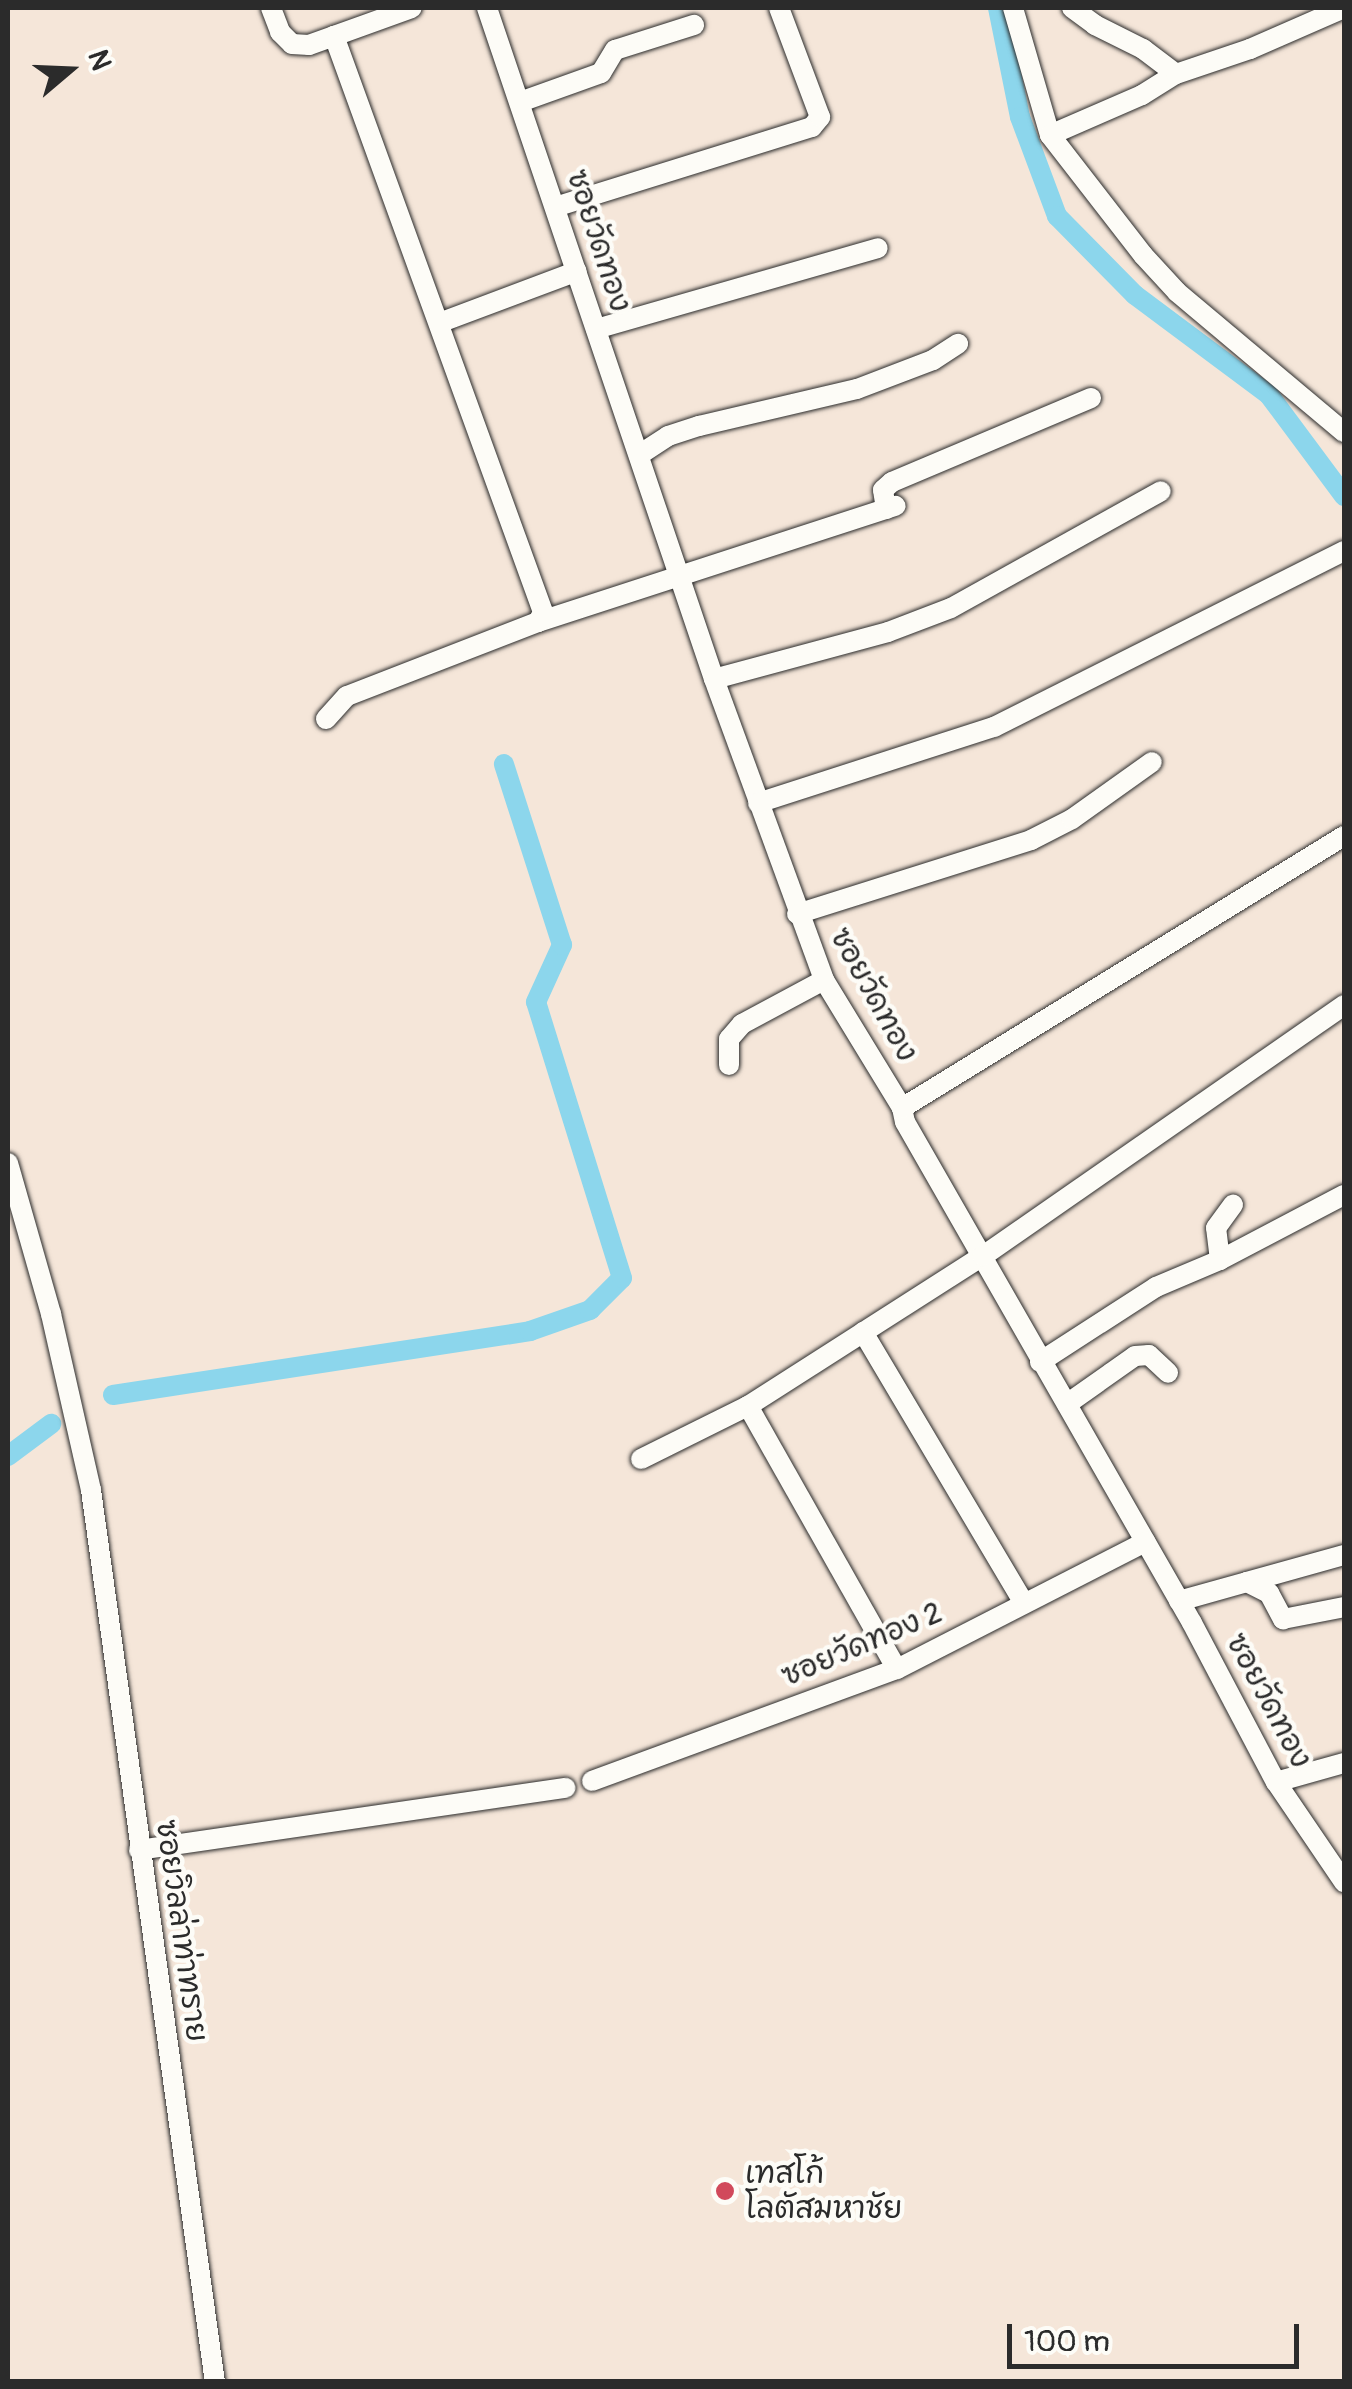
<!DOCTYPE html>
<html>
<head>
<meta charset="utf-8">
<style>
	body { margin:0 }
	#map { position:relative; width:1352px; height:2389px; overflow:hidden; background:#f5e6d9; font-family:Pangolin,"Playpen Sans Thai",sans-serif }
	div>[style] { position:absolute }
	.canal>* { height:20px; margin:-10px; padding:0 10px; transform-origin:10px; border-radius:10px; background:#8cd6ec }
	.roads { filter:drop-shadow(0 0 2px #2b2b2b) drop-shadow(0 0 2px #2b2b2b) }
	.street>* { height:20px; margin:-10px; padding:0 10px; transform-origin:10px; border-radius:10px; background:#fdfcf7 }
	.dots>* { width:28px; height:28px; translate:-50% -50%; box-sizing:border-box; border:5px solid #fdfcf7; border-radius:50% }
	span { translate:-50% -50%; white-space:nowrap; text-align:center; line-height:1.15; -webkit-text-stroke:9px #fdfcf7; paint-order:stroke }
	.street-label { font-size:30px; color:#2b2b2b }
	.poi-label { font-size:30px; color:#2b2b2b }
	.left { translate:0 -50%; text-align:left }
	.frame { position:absolute; inset:0; border:10px solid #2b2b2b; pointer-events:none }
	.north { position:absolute; left:20px; top:20px; width:100px; height:100px; -webkit-text-stroke:8px #fdfcf7; paint-order:stroke; rotate:71deg; font-size:28px; font-weight:700; line-height:40px; text-align:center; color:#2b2b2b }
	.north::after { content:''; display:block; margin:auto; width:35px; height:45px; background:#2b2b2b; clip-path:polygon(50% 0,100% 100%,50% 72%,0 100%) }
	.scale { position:absolute; left:1007px; top:2324px; width:292px; height:45px; box-sizing:border-box; border:5px solid #2b2b2b; border-top:0; padding-left:12px; font-size:30px; line-height:35px; white-space:nowrap; color:#2b2b2b; -webkit-text-stroke:8px #fdfcf7; paint-order:stroke }
</style>
</head>
<body>
<div id="map">
	<div class="canal">
		<div style="left:998px;top:8px;width:111px;rotate:78.6deg"></div>
		<div style="left:1020px;top:117px;width:106px;rotate:69.5deg"></div>
		<div style="left:1057px;top:216px;width:111px;rotate:45.4deg"></div>
		<div style="left:1135px;top:295px;width:167px;rotate:36.7deg"></div>
		<div style="left:1269px;top:395px;width:126px;rotate:53.4deg"></div>
		<div style="left:113px;top:1395px;width:422px;rotate:-8.7deg"></div>
		<div style="left:530px;top:1331px;width:64px;rotate:-19.3deg"></div>
		<div style="left:590px;top:1310px;width:45px;rotate:-45deg"></div>
		<div style="left:622px;top:1278px;width:289px;rotate:-107.3deg"></div>
		<div style="left:536px;top:1002px;width:63px;rotate:-65.5deg"></div>
		<div style="left:562px;top:945px;width:190px;rotate:-107.8deg"></div>
		<div style="left:8px;top:1456px;width:54px;rotate:-36.7deg"></div>
	</div>
	<div class="roads">
		<div class="street">
			<div style="left:271px;top:8px;width:26px;rotate:69deg"></div>
			<div style="left:280px;top:32px;width:17px;rotate:45deg"></div>
			<div style="left:292px;top:44px;width:17px;rotate:3deg"></div>
			<div style="left:309px;top:45px;width:109px;rotate:-19.8deg"></div>
			<div style="left:487px;top:8px;width:708px;rotate:71.31deg"></div>
			<div style="left:714px;top:679px;width:320px;rotate:69.9deg"></div>
			<div style="left:824px;top:980px;width:150px;rotate:58.6deg"></div>
			<div style="left:902px;top:1108px;width:14px;rotate:78deg"></div>
			<div style="left:905px;top:1122px;width:577px;rotate:60.19deg"></div>
			<div style="left:1192px;top:1623px;width:180px;rotate:62.2deg"></div>
			<div style="left:1276px;top:1782px;width:121px;rotate:55.8deg"></div>
			<div style="left:1013px;top:8px;width:132px;rotate:73.8deg"></div>
			<div style="left:1050px;top:135px;width:152px;rotate:52.2deg"></div>
			<div style="left:1143px;top:255px;width:50px;rotate:47.4deg"></div>
			<div style="left:1177px;top:292px;width:218px;rotate:40deg"></div>
			<div style="left:1072px;top:8px;width:29px;rotate:36deg"></div>
			<div style="left:1095px;top:25px;width:54px;rotate:26.6deg"></div>
			<div style="left:1143px;top:49px;width:41px;rotate:37.1deg"></div>
			<div style="left:520px;top:102px;width:86px;rotate:-19.7deg"></div>
			<div style="left:601px;top:73px;width:27px;rotate:-59deg"></div>
			<div style="left:615px;top:50px;width:83px;rotate:-17.6deg"></div>
			<div style="left:1050px;top:135px;width:100px;rotate:-23.5deg"></div>
			<div style="left:1142px;top:95px;width:40px;rotate:-32deg"></div>
			<div style="left:1176px;top:74px;width:78px;rotate:-18.7deg"></div>
			<div style="left:1250px;top:49px;width:103px;rotate:-23.6deg"></div>
			<div style="left:555px;top:207px;width:269px;rotate:-17.3deg"></div>
			<div style="left:812px;top:127px;width:13px;rotate:-51deg"></div>
			<div style="left:820px;top:117px;width:116px;rotate:-110.6deg"></div>
			<div style="left:439px;top:323px;width:147px;rotate:-20.6deg"></div>
			<div style="left:596px;top:329px;width:293px;rotate:-16deg"></div>
			<div style="left:639px;top:455px;width:35px;rotate:-33deg"></div>
			<div style="left:668px;top:436px;width:33px;rotate:-18deg"></div>
			<div style="left:699px;top:426px;width:162px;rotate:-13.2deg"></div>
			<div style="left:857px;top:389px;width:81px;rotate:-20.9deg"></div>
			<div style="left:933px;top:360px;width:30px;rotate:-33deg"></div>
			<div style="left:886px;top:509px;width:19px;rotate:-99deg"></div>
			<div style="left:883px;top:490px;width:12px;rotate:-42deg"></div>
			<div style="left:892px;top:482px;width:216px;rotate:-22.9deg"></div>
			<div style="left:538px;top:622px;width:376px;rotate:-18deg"></div>
			<div style="left:714px;top:679px;width:180px;rotate:-15.1deg"></div>
			<div style="left:888px;top:632px;width:67px;rotate:-20.9deg"></div>
			<div style="left:951px;top:608px;width:240px;rotate:-29.1deg"></div>
			<div style="left:326px;top:719px;width:31px;rotate:-48deg"></div>
			<div style="left:347px;top:696px;width:205px;rotate:-21.2deg"></div>
			<div style="left:538px;top:622px;width:11px;rotate:-63deg"></div>
			<div style="left:543px;top:612px;width:613px;rotate:-109.94deg"></div>
			<div style="left:758px;top:803px;width:248px;rotate:-17.9deg"></div>
			<div style="left:994px;top:727px;width:392px;rotate:-26.7deg"></div>
			<div style="left:797px;top:914px;width:245px;rotate:-17.5deg"></div>
			<div style="left:1031px;top:840px;width:46px;rotate:-27.1deg"></div>
			<div style="left:1072px;top:819px;width:98px;rotate:-35.5deg"></div>
			<div style="left:729px;top:1065px;width:26px;rotate:-90deg"></div>
			<div style="left:729px;top:1039px;width:20px;rotate:-49deg"></div>
			<div style="left:742px;top:1024px;width:93px;rotate:-28.2deg"></div>
			<div style="left:902px;top:1108px;width:519px;rotate:-31.61deg"></div>
			<div style="left:8px;top:1163px;width:157px;rotate:74.1deg"></div>
			<div style="left:51px;top:1314px;width:180px;rotate:77.2deg"></div>
			<div style="left:91px;top:1490px;width:901px;rotate:82.09deg"></div>
			<div style="left:1220px;top:1260px;width:32px;rotate:-97deg"></div>
			<div style="left:1216px;top:1228px;width:29px;rotate:-54deg"></div>
			<div style="left:863px;top:1332px;width:315px;rotate:59.3deg"></div>
			<div style="left:1040px;top:1362px;width:138px;rotate:-32.9deg"></div>
			<div style="left:1156px;top:1287px;width:69px;rotate:-22.9deg"></div>
			<div style="left:1220px;top:1260px;width:140px;rotate:-27.7deg"></div>
			<div style="left:1067px;top:1404px;width:83px;rotate:-35.2deg"></div>
			<div style="left:1135px;top:1356px;width:14px;rotate:-4deg"></div>
			<div style="left:1149px;top:1355px;width:26px;rotate:43deg"></div>
			<div style="left:748px;top:1406px;width:302px;rotate:60.5deg"></div>
			<div style="left:641px;top:1459px;width:119px;rotate:-26.4deg"></div>
			<div style="left:748px;top:1406px;width:279px;rotate:-32.6deg"></div>
			<div style="left:983px;top:1256px;width:440px;rotate:-34.8deg"></div>
			<div style="left:1247px;top:1582px;width:101px;rotate:-15.6deg"></div>
			<div style="left:1179px;top:1601px;width:71px;rotate:-15.6deg"></div>
			<div style="left:1247px;top:1582px;width:25px;rotate:27deg"></div>
			<div style="left:1269px;top:1593px;width:30px;rotate:62deg"></div>
			<div style="left:1283px;top:1619px;width:62px;rotate:-11.1deg"></div>
			<div style="left:592px;top:1781px;width:325px;rotate:-20.2deg"></div>
			<div style="left:897px;top:1669px;width:279px;rotate:-27.1deg"></div>
			<div style="left:1276px;top:1782px;width:71px;rotate:-15.6deg"></div>
			<div style="left:139px;top:1850px;width:431px;rotate:-8.3deg"></div>
		</div>
	</div>
	<div class="dots">
		<div style="left:725px;top:2191px;background:#d1495b"></div>
	</div>
	<div class="street-label">
		<span style="left:598px;top:241px;rotate:72deg">ซอยวัดทอง</span>
		<span style="left:873px;top:995px;rotate:61deg">ซอยวัดทอง</span>
		<span style="left:862px;top:1645px;rotate:-23deg">ซอยวัดทอง 2</span>
		<span style="left:1268px;top:1701px;rotate:62deg">ซอยวัดทอง</span>
		<span style="left:181px;top:1931px;rotate:82deg">ซอยวิลล่าท่าทราย</span>
	</div>
	<div class="poi-label">
		<span class="left" style="left:745px;top:2191px">เทสโก้<br>โลตัสมหาชัย</span>
	</div>
	<div class="frame"></div>
	<div class="north">N</div>
	<div class="scale">100 m</div>
</div>
</body>
</html>
